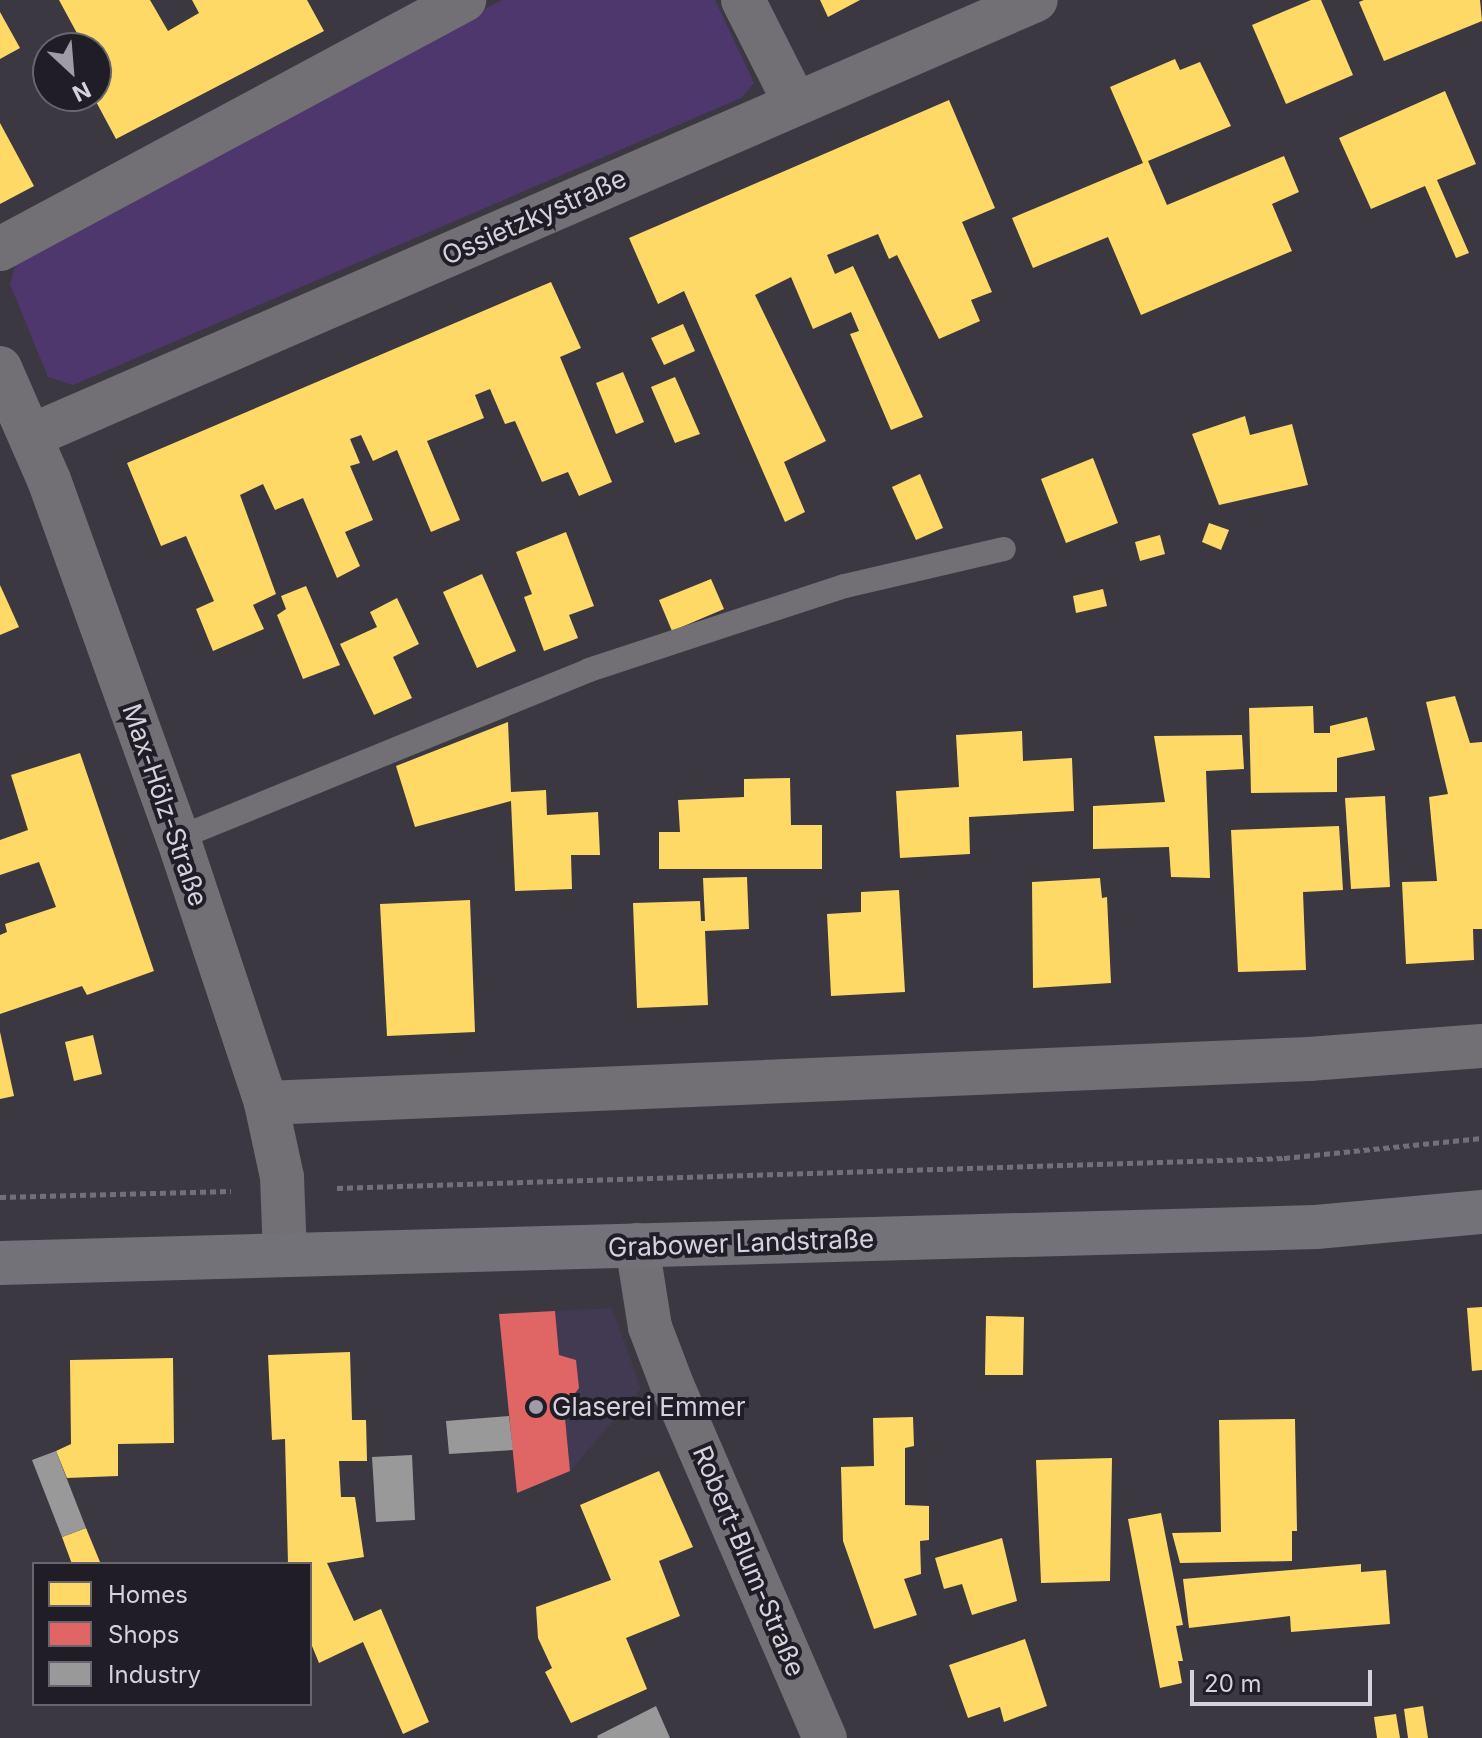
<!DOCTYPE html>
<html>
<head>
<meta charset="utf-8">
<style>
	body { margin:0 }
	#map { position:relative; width:1482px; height:1738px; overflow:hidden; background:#3c3842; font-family:Inter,sans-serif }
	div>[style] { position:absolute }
	.built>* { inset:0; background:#423952 }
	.green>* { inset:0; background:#4e376c }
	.homes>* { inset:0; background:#ffd966 }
	.shops>* { inset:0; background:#e06666 }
	.industry>* { inset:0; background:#999 }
	.path>* { height:5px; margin-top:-2.5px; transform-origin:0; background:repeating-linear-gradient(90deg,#727075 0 6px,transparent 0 10px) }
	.lane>* { height:24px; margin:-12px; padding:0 12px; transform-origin:12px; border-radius:12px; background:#726f75 }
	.street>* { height:44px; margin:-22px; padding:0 22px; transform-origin:22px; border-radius:22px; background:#726f75 }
	.secondary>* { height:44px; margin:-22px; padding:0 22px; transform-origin:22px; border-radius:22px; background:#737278 }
	.dots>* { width:22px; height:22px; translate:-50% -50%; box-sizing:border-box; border:4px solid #201d26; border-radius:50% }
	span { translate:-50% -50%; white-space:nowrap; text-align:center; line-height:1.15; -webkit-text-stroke:8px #201d26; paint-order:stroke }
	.street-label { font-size:26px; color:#d5d1dd }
	.poi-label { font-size:26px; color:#d5d1dd }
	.left { translate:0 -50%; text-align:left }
	.legend { position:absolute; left:32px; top:1562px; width:280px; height:144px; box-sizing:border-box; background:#201d26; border:2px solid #68656f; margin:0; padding:10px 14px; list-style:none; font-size:24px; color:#d5d1dd }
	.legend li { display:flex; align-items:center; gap:16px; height:40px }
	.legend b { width:40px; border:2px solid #68656f }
	.north { position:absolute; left:32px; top:32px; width:80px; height:80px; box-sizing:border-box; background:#201d26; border:2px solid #68656f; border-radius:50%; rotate:154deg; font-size:22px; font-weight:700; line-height:32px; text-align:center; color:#d5d1dd }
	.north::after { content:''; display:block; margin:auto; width:28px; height:36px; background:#9f9ba7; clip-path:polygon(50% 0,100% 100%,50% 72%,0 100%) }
	.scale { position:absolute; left:1190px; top:1670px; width:182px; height:36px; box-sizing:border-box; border:4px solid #d5d1dd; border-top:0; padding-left:10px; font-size:24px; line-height:28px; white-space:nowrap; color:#d5d1dd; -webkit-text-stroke:6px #201d26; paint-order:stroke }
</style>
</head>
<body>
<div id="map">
	<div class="built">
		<div style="clip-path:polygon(612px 1308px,641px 1389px,570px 1471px,517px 1493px,499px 1314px)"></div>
	</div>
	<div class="green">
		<div style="clip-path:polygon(502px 0,715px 0,754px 83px,741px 98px,73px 385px,48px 377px,10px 284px,18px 257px)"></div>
	</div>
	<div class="homes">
		<div style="clip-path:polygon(59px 0,150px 0,168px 31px,199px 13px,192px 0,307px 0,324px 31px,116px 139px,93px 96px,96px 48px,85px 48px)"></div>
		<div style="clip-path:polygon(820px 0,860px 0,828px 17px)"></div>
		<div style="clip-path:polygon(1311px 0,1321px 0,1353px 75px,1286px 104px,1252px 25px)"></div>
		<div style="clip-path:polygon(1364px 0,1480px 0,1482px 21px,1384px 61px,1359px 2px)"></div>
		<div style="clip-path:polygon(0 12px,20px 48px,0 59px)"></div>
		<div style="clip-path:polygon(1175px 59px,1180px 70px,1200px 62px,1231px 126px,1148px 161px,1167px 205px,1284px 156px,1299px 192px,1272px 204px,1292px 251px,1141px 315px,1108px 237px,1033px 268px,1012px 218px,1143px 163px,1110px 87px)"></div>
		<div style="clip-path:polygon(1445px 91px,1476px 164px,1437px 180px,1469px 253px,1456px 258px,1425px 186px,1371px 209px,1339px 138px)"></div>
		<div style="clip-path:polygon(949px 100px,995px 208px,962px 222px,992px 292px,971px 300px,980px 321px,939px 339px,897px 255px,889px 259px,878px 234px,827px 255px,835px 274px,853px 266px,923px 417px,891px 430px,850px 334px,859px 331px,851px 312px,813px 329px,791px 277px,755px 295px,826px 441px,784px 462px,805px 512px,785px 522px,684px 291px,658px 304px,629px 238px)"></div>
		<div style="clip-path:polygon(0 123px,34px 186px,0 204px)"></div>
		<div style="clip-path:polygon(551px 282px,581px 348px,560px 357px,612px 482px,579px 496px,568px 472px,542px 482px,515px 421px,505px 424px,490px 389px,475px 395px,484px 418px,427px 441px,460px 520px,431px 532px,397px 450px,373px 461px,361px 435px,350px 439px,360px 463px,350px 466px,373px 520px,345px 532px,360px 566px,337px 578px,303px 498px,275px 510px,263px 484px,240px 495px,276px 594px,253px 605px,264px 629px,213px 651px,196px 609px,214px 601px,186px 536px,161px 546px,127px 463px)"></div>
		<div style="clip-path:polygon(683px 324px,695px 351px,664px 365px,651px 338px)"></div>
		<div style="clip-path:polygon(623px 372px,644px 422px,616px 434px,596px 383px)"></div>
		<div style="clip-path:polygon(675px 377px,700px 434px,675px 443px,651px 387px)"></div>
		<div style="clip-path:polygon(1245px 416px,1250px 435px,1292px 424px,1308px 485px,1219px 505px,1192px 434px)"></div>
		<div style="clip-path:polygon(1093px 458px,1118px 523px,1066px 543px,1041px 479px)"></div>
		<div style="clip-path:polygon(920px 474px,943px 528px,916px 540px,892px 487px)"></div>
		<div style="clip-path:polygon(1209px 523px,1229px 530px,1221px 550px,1202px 542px)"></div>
		<div style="clip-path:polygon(566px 532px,594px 606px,569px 615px,578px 638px,544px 651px,524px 597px,532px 594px,516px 552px)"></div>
		<div style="clip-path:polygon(1160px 535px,1165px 554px,1140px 561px,1135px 542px)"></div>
		<div style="clip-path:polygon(482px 574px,516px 651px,477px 668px,443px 592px)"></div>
		<div style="clip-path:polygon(711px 579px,724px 609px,672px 631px,659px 600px)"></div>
		<div style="clip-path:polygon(0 585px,19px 627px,0 635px)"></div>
		<div style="clip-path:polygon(306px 586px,340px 665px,303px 679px,277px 615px,286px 609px,281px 596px)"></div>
		<div style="clip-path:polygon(1103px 589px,1107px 606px,1076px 613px,1073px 596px)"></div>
		<div style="clip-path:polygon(397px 598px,419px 644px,393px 657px,412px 698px,374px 715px,340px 644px,377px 627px,370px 612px)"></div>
		<div style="clip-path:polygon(1455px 696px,1470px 743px,1482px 742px,1482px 929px,1473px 929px,1474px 960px,1406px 964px,1402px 882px,1437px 881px,1429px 797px,1448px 794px,1426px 702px)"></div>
		<div style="clip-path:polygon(1313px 706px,1314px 733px,1330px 733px,1330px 726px,1367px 717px,1375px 750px,1337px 758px,1337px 792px,1251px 793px,1249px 708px)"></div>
		<div style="clip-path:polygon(508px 722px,511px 792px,546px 790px,547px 815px,598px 812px,600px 855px,571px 855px,572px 889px,515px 891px,511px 801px,415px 827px,396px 766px)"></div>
		<div style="clip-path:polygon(1022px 731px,1023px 761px,1072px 758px,1074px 811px,969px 817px,970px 854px,900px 858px,896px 791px,959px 787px,956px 735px)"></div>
		<div style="clip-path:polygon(1242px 735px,1244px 769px,1206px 771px,1210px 878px,1171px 877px,1169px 847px,1093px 849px,1093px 806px,1165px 802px,1154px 736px)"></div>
		<div style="clip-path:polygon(80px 753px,154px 971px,87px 995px,82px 986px,0 1014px,0 935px,7px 932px,5px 924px,56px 907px,39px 862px,0 875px,0 840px,28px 830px,11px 775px)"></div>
		<div style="clip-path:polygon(790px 778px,791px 825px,822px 825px,822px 869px,659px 869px,659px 832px,680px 832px,678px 800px,744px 797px,744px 779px)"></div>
		<div style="clip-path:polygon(1385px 796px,1390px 887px,1351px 889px,1345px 798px)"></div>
		<div style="clip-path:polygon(1339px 826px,1343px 890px,1303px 892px,1306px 970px,1238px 972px,1231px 830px)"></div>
		<div style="clip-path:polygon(747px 877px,749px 929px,705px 931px,708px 1005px,637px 1008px,633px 903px,700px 901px,701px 921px,705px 921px,703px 878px)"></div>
		<div style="clip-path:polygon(1100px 878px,1102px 898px,1107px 897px,1111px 983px,1033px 988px,1032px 882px)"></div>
		<div style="clip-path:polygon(899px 890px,905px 992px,831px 996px,827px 914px,861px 912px,861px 892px)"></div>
		<div style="clip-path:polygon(470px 900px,475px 1032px,387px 1036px,380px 904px)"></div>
		<div style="clip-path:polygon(0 1032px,14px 1096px,0 1099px)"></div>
		<div style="clip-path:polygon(93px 1035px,102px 1074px,74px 1081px,65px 1042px)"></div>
		<div style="clip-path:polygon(1482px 1307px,1482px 1370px,1472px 1371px,1467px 1308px)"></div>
		<div style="clip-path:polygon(986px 1316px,1024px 1317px,1023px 1375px,985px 1375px)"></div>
		<div style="clip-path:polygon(350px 1352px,352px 1420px,366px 1420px,367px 1461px,339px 1461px,341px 1497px,355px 1497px,364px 1557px,327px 1563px,354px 1621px,381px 1609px,429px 1722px,403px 1734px,363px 1642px,319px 1663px,310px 1641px,310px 1564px,288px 1564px,285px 1439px,272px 1440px,268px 1355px)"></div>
		<div style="clip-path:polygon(173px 1358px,174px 1443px,118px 1444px,118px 1476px,67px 1478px,56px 1451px,71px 1444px,70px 1360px)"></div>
		<div style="clip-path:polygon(913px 1417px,914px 1446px,905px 1448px,905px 1505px,929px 1506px,929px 1540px,920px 1541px,921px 1574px,904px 1579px,917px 1615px,874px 1629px,843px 1541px,841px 1467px,874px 1466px,873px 1418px)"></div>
		<div style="clip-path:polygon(1295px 1419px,1297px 1531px,1292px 1531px,1292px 1561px,1180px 1563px,1172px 1533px,1221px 1532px,1219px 1420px)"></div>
		<div style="clip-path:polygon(1112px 1458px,1110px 1581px,1041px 1583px,1036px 1460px)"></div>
		<div style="clip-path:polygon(659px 1471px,693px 1547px,659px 1561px,680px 1616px,626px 1638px,647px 1689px,571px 1723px,545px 1672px,552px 1668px,538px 1638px,536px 1607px,611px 1580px,580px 1505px)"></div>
		<div style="clip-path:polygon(1161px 1513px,1183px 1625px,1176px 1626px,1183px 1661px,1178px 1661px,1182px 1683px,1160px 1688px,1128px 1519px)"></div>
		<div style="clip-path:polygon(86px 1528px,100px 1562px,72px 1564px,62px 1537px)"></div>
		<div style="clip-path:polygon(1002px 1538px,1017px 1601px,972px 1615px,962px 1584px,944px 1589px,935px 1558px)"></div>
		<div style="clip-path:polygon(1361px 1564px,1361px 1572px,1386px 1570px,1390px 1624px,1291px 1632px,1290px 1616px,1189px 1628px,1183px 1579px)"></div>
		<div style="clip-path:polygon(1025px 1639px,1047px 1706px,1004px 1722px,1000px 1707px,968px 1718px,949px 1665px)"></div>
		<div style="clip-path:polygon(1423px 1706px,1428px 1738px,1408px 1738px,1404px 1709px)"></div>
		<div style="clip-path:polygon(1396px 1714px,1400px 1738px,1377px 1738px,1374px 1717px)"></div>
	</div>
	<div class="shops">
		<div style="clip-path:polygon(555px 1311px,559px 1355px,576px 1360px,579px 1388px,573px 1396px,563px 1397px,570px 1471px,517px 1493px,499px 1314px)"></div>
	</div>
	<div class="industry">
		<div style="clip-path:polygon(509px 1416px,513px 1450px,449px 1454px,446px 1421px)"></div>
		<div style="clip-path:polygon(56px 1451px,86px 1528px,62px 1537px,32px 1460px)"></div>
		<div style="clip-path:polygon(412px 1455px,415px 1520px,376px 1522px,372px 1457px)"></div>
		<div style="clip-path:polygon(656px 1706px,670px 1738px,598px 1738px,597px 1736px)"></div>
	</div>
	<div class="path">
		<div style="left:337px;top:1188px;width:947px;rotate:-1.81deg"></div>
		<div style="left:1284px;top:1158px;width:199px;rotate:-5.8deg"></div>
		<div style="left:0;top:1197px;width:231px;rotate:-1.5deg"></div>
	</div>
	<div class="lane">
		<div style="left:178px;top:838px;width:444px;rotate:-22.2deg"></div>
		<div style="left:589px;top:670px;width:269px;rotate:-18.2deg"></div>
		<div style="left:845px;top:586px;width:163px;rotate:-13.1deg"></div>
	</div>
	<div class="street">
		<div style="left:743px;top:0;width:115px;rotate:63.2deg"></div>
		<div style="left:0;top:249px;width:527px;rotate:-28.22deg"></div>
		<div style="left:0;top:368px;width:122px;rotate:66.4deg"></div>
		<div style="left:49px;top:480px;width:381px;rotate:70.2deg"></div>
		<div style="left:178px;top:838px;width:279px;rotate:71.6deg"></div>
		<div style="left:266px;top:1103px;width:76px;rotate:77.8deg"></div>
		<div style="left:282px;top:1177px;width:78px;rotate:87.8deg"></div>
		<div style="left:33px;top:435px;width:1093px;rotate:-23.45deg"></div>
		<div style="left:266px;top:1103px;width:1044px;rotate:-2.42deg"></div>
		<div style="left:1309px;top:1059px;width:173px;rotate:-4.3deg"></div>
		<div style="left:637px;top:1245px;width:83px;rotate:81deg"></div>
		<div style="left:650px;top:1327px;width:62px;rotate:69.2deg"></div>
		<div style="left:672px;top:1385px;width:385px;rotate:66.6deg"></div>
	</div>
	<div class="secondary">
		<div style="left:0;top:1263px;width:1316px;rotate:-1.57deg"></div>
		<div style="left:1316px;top:1227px;width:167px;rotate:-5.2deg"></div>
	</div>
	<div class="dots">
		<div style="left:536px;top:1407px;background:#9f9ba7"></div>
	</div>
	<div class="street-label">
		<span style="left:534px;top:217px;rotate:-24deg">Ossietzkystraße</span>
		<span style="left:165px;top:805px;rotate:71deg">Max-Hölz-Straße</span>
		<span style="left:741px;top:1243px;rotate:-2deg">Grabower Landstraße</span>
		<span style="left:749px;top:1561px;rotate:67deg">Robert-Blum-Straße</span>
	</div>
	<div class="poi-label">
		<span class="left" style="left:552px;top:1407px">Glaserei Emmer</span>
	</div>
	<ul class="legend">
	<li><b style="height:22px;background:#ffd966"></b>Homes</li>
	<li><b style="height:22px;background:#e06666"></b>Shops</li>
	<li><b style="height:22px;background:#999"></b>Industry</li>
	</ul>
	<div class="north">N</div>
	<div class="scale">20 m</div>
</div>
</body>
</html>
